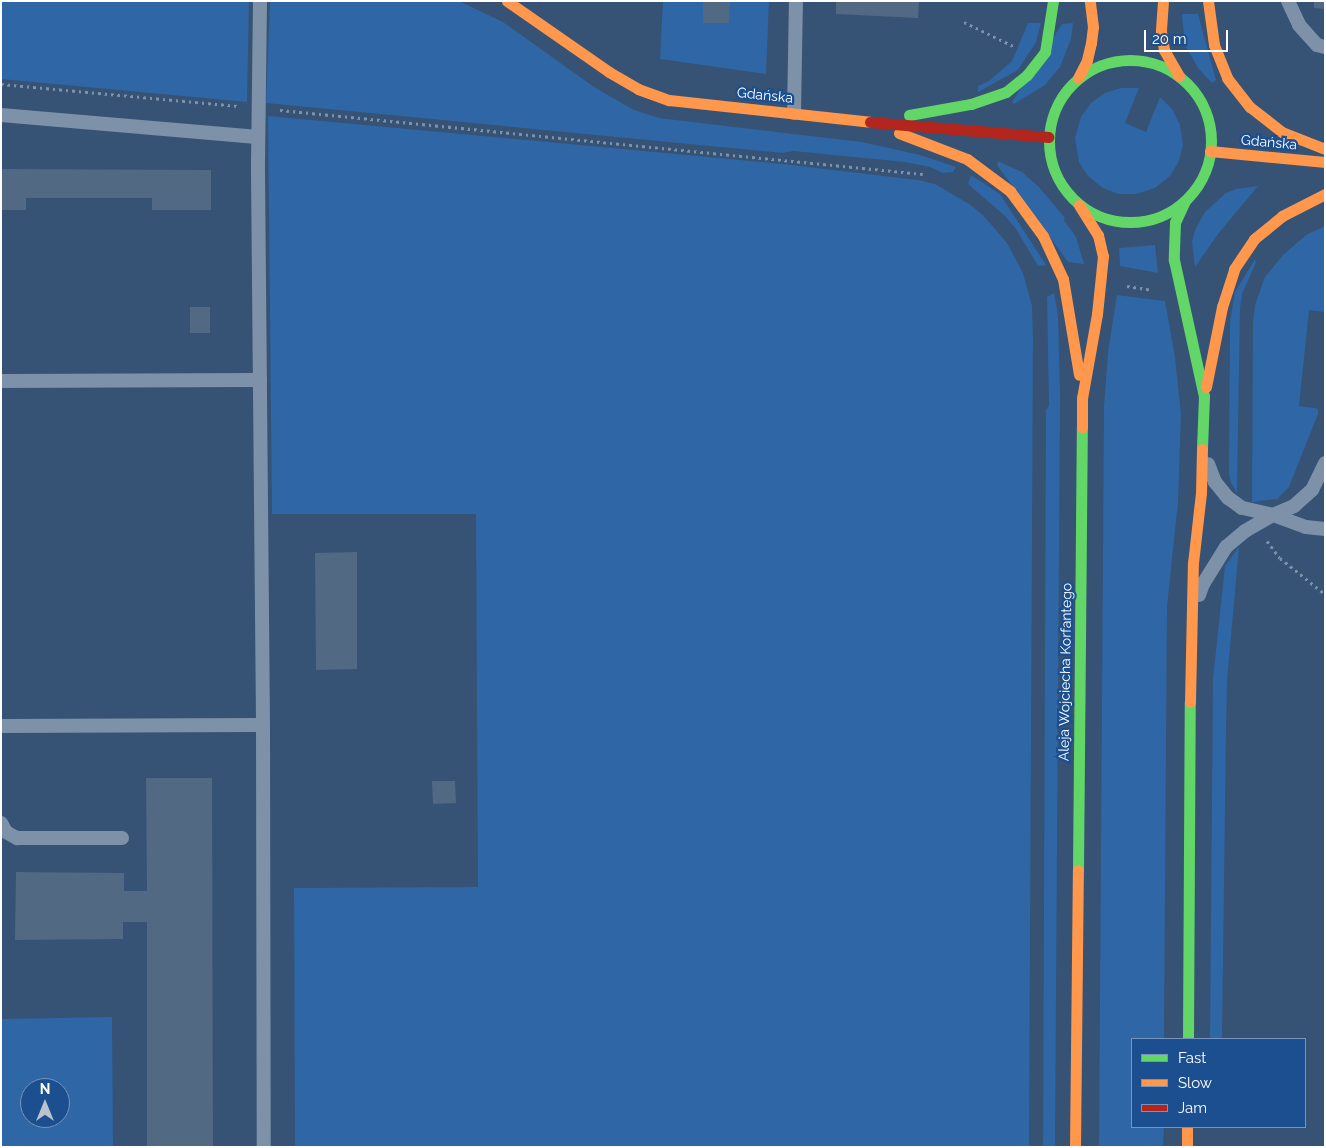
<!DOCTYPE html>
<html>
<head>
<meta charset="utf-8">
<style>
	body { margin:0 }
	#map { position:relative; width:1326px; height:1148px; overflow:hidden; background:#365274; font-family:Raleway,sans-serif }
	div>[style] { position:absolute }
	.green>* { inset:0; background:#2f66a5 }
	.building>* { inset:0; background:#526984 }
	.path>* { height:3px; margin-top:-1.5px; transform-origin:0; background:repeating-linear-gradient(90deg,#7d92a8 0 2.5px,transparent 0 6.5px) }
	.lane>* { height:14px; margin:-7px; padding:0 7px; transform-origin:7px; border-radius:7px; background:#7d92a8 }
	.fast>* { height:11px; margin:-5.5px; padding:0 5.5px; transform-origin:5.5px; border-radius:5.5px; background:#63d668 }
	.fast>.ring { margin:-5.5px; padding:0; box-sizing:content-box; background:none; border:11px solid #63d668; border-radius:50% }
	.slow>* { height:11px; margin:-5.5px; padding:0 5.5px; transform-origin:5.5px; border-radius:5.5px; background:#ff974d }
	.jam>* { height:11px; margin:-5.5px; padding:0 5.5px; transform-origin:5.5px; border-radius:5.5px; background:#b3261e }
	span { translate:-50% -50%; white-space:nowrap; text-align:center; line-height:1.15; -webkit-text-stroke:4.5px #1b4f8f; paint-order:stroke }
	.street-label { font-size:14px; color:#fff }
	.frame { position:absolute; inset:0; border:2px solid #fff; pointer-events:none }
	.legend { position:absolute; left:1131px; top:1038px; width:175px; height:90px; box-sizing:border-box; background:#1b4f8f; border:1px solid #7695bc; margin:0; padding:6px 9px; list-style:none; font-size:15px; color:#fff }
	.legend li { display:flex; align-items:center; gap:10px; height:25px }
	.legend b { width:25px; border:1px solid #7695bc }
	.north { position:absolute; left:20px; top:1078px; width:50px; height:50px; box-sizing:border-box; background:#1b4f8f; border:1px solid #7695bc; border-radius:50%; rotate:0deg; font-size:14px; font-weight:700; line-height:20px; text-align:center; color:#fff }
	.north::after { content:''; display:block; margin:auto; width:18px; height:22px; background:#b9c2ce; clip-path:polygon(50% 0,100% 100%,50% 72%,0 100%) }
	.scale { position:absolute; left:1144px; top:30px; width:84px; height:22px; box-sizing:border-box; border:2px solid #fff; border-top:0; padding-left:6px; font-size:15px; line-height:18px; white-space:nowrap; color:#fff; -webkit-text-stroke:4px #1b4f8f; paint-order:stroke }
</style>
</head>
<body>
<div id="map">
	<div class="green">
		<div style="clip-path:polygon(1px 1px,249px 1px,247px 102px,1px 79px)"></div>
		<div style="clip-path:polygon(270px 1px,459px 1px,503px 22px,594px 87px,634px 110px,659px 118px,862px 142px,920px 155px,956px 167px,953px 172px,943px 173px,930px 167px,905px 162px,793px 151px,783px 153px,266px 103px)"></div>
		<div style="clip-path:polygon(663px 1px,769px 1px,766px 74px,660px 59px)"></div>
		<div style="clip-path:polygon(1182px 14px,1198px 14px,1216px 80px,1212px 83px,1198px 68px,1185px 45px)"></div>
		<div style="clip-path:polygon(1028px 23px,1041px 23px,1036px 42px,1018px 70px,978px 92px,978px 86px,989px 81px,1012px 61px)"></div>
		<div style="clip-path:polygon(1073px 23px,1071px 39px,1060px 67px,1045px 85px,1014px 104px,1012px 102px,1062px 24px)"></div>
		<div style="clip-path:polygon(1121px 88px,1139px 88px,1125px 123px,1146px 132px,1160px 97px,1172px 109px,1180px 125px,1183px 145px,1179px 161px,1170px 176px,1155px 188px,1136px 194px,1118px 194px,1103px 188px,1088px 176px,1079px 162px,1075px 138px,1081px 117px,1091px 103px,1105px 93px)"></div>
		<div style="clip-path:polygon(268px 116px,783px 164px,918px 180px,935px 184px,969px 204px,983px 215px,1007px 243px,1023px 273px,1032px 306px,1033px 338px,1029px 1147px,295px 1147px,294px 888px,478px 887px,476px 514px,272px 514px)"></div>
		<div style="clip-path:polygon(998px 161px,1022px 172px,1039px 187px,1065px 218px,1064px 220px,1076px 237px,1084px 264px,1068px 262px,997px 165px)"></div>
		<div style="clip-path:polygon(971px 175px,1000px 194px,1046px 265px,1038px 266px,1016px 229px,1005px 216px,968px 184px)"></div>
		<div style="clip-path:polygon(1258px 186px,1218px 234px,1195px 267px,1192px 242px,1195px 230px,1205px 212px,1226px 193px,1236px 189px)"></div>
		<div style="clip-path:polygon(1325px 226px,1325px 312px,1309px 310px,1299px 406px,1315px 408px,1318px 409px,1318px 414px,1289px 487px,1277px 499px,1252px 502px,1253px 322px,1255px 305px,1265px 277px,1283px 255px,1306px 235px)"></div>
		<div style="clip-path:polygon(1155px 245px,1158px 273px,1120px 266px,1119px 248px)"></div>
		<div style="clip-path:polygon(1255px 259px,1256px 263px,1242px 294px,1240px 308px,1237px 493px,1231px 483px,1229px 474px,1230px 322px,1235px 292px)"></div>
		<div style="clip-path:polygon(1054px 293px,1058px 315px,1060px 397px,1055px 1147px,1043px 1147px,1046px 410px,1049px 406px,1047px 297px)"></div>
		<div style="clip-path:polygon(1117px 295px,1165px 301px,1175px 357px,1181px 414px,1178px 502px,1167px 607px,1164px 1039px,1132px 1039px,1132px 1127px,1164px 1127px,1163px 1147px,1099px 1147px,1104px 407px,1108px 352px)"></div>
		<div style="clip-path:polygon(1239px 547px,1227px 681px,1226px 731px,1222px 1039px,1210px 1039px,1213px 679px,1225px 566px)"></div>
		<div style="clip-path:polygon(evenodd,112px 1017px,113px 1147px,1px 1147px,1px 1019px,112px 1017px,30px 1088px,60px 1088px,60px 1118px,30px 1118px,30px 1088px)"></div>
	</div>
	<div class="building">
		<div style="clip-path:polygon(703px 1px,730px 1px,729px 23px,703px 23px)"></div>
		<div style="clip-path:polygon(836px 1px,919px 1px,918px 18px,836px 14px)"></div>
		<div style="clip-path:polygon(1314px 1px,1325px 1px,1325px 9px,1314px 8px)"></div>
		<div style="clip-path:polygon(1px 169px,211px 170px,211px 210px,152px 210px,152px 198px,26px 198px,26px 210px,1px 210px)"></div>
		<div style="clip-path:polygon(190px 307px,210px 307px,210px 333px,190px 333px)"></div>
		<div style="clip-path:polygon(357px 552px,357px 669px,316px 670px,315px 553px)"></div>
		<div style="clip-path:polygon(146px 778px,212px 778px,213px 1147px,147px 1147px,147px 922px,123px 922px,123px 939px,15px 940px,16px 872px,124px 873px,124px 891px,147px 891px)"></div>
		<div style="clip-path:polygon(432px 781px,455px 781px,456px 803px,433px 804px)"></div>
	</div>
	<div class="path">
		<div style="left:964px;top:22px;width:55px;rotate:26.1deg"></div>
		<div style="left:1px;top:84px;width:238px;rotate:5.3deg"></div>
		<div style="left:280px;top:110px;width:646px;rotate:5.68deg"></div>
		<div style="left:1127px;top:286px;width:26px;rotate:9deg"></div>
		<div style="left:1267px;top:541px;width:21px;rotate:53deg"></div>
		<div style="left:1280px;top:558px;width:58px;rotate:38.7deg"></div>
	</div>
	<div class="lane">
		<div style="left:260px;top:1px;width:171px;rotate:90.7deg"></div>
		<div style="left:258px;top:172px;width:553px;rotate:89.48deg"></div>
		<div style="left:263px;top:725px;width:422px;rotate:89.9deg"></div>
		<div style="left:1288px;top:1px;width:26px;rotate:65deg"></div>
		<div style="left:1299px;top:25px;width:27px;rotate:48deg"></div>
		<div style="left:1317px;top:45px;width:8px;rotate:14deg"></div>
		<div style="left:794px;top:113px;width:112px;rotate:-89deg"></div>
		<div style="left:1px;top:115px;width:258px;rotate:4.9deg"></div>
		<div style="left:1px;top:381px;width:259px;rotate:-0.2deg"></div>
		<div style="left:1273px;top:515px;width:23px;rotate:-23deg"></div>
		<div style="left:1294px;top:506px;width:24px;rotate:-42deg"></div>
		<div style="left:1312px;top:490px;width:30px;rotate:-64deg"></div>
		<div style="left:1273px;top:515px;width:35px;rotate:20deg"></div>
		<div style="left:1306px;top:527px;width:19px;rotate:6deg"></div>
		<div style="left:1199px;top:595px;width:12px;rotate:-70deg"></div>
		<div style="left:1203px;top:584px;width:44px;rotate:-58.1deg"></div>
		<div style="left:1226px;top:547px;width:25px;rotate:-40deg"></div>
		<div style="left:1245px;top:531px;width:32px;rotate:-30deg"></div>
		<div style="left:1273px;top:515px;width:32px;rotate:-167deg"></div>
		<div style="left:1242px;top:508px;width:17px;rotate:-144deg"></div>
		<div style="left:1228px;top:498px;width:21px;rotate:-129deg"></div>
		<div style="left:1215px;top:482px;width:19px;rotate:-111deg"></div>
		<div style="left:1px;top:726px;width:262px;rotate:-0.2deg"></div>
		<div style="left:1px;top:823px;width:10px;rotate:61deg"></div>
		<div style="left:6px;top:832px;width:13px;rotate:29deg"></div>
		<div style="left:17px;top:838px;width:105px"></div>
	</div>
	<div class="fast">
		<div class="ring" style="left:1049px;top:60px;width:151px;height:151px"></div>
		<div style="left:909px;top:115px;width:63px;rotate:-10.1deg"></div>
		<div style="left:971px;top:104px;width:37px;rotate:-19deg"></div>
		<div style="left:1006px;top:92px;width:27px;rotate:-39deg"></div>
		<div style="left:1027px;top:75px;width:29px;rotate:-52deg"></div>
		<div style="left:1045px;top:52px;width:52px;rotate:-81.1deg"></div>
		<div style="left:1185px;top:201px;width:23px;rotate:115deg"></div>
		<div style="left:1175px;top:222px;width:38px;rotate:92deg"></div>
		<div style="left:1174px;top:260px;width:139px;rotate:77.6deg"></div>
		<div style="left:1204px;top:396px;width:53px;rotate:92.2deg"></div>
		<div style="left:1078px;top:870px;width:443px;rotate:-89.5deg"></div>
		<div style="left:1188px;top:1039px;width:337px;rotate:-89.7deg"></div>
	</div>
	<div class="slow">
		<div style="left:507px;top:1px;width:124px;rotate:34.8deg"></div>
		<div style="left:609px;top:72px;width:34px;rotate:30deg"></div>
		<div style="left:638px;top:89px;width:33px;rotate:20deg"></div>
		<div style="left:669px;top:100px;width:202px;rotate:6.2deg"></div>
		<div style="left:1163px;top:1px;width:30px;rotate:94deg"></div>
		<div style="left:1161px;top:31px;width:19px;rotate:81deg"></div>
		<div style="left:1164px;top:50px;width:30px;rotate:60deg"></div>
		<div style="left:1208px;top:1px;width:44px;rotate:82.2deg"></div>
		<div style="left:1214px;top:45px;width:35px;rotate:68deg"></div>
		<div style="left:1227px;top:78px;width:37px;rotate:52deg"></div>
		<div style="left:1250px;top:107px;width:41px;rotate:38deg"></div>
		<div style="left:1282px;top:132px;width:46px;rotate:21.6deg"></div>
		<div style="left:1078px;top:78px;width:20px;rotate:-63deg"></div>
		<div style="left:1087px;top:60px;width:17px;rotate:-77deg"></div>
		<div style="left:1091px;top:43px;width:16px;rotate:-83deg"></div>
		<div style="left:1093px;top:27px;width:26px;rotate:-97deg"></div>
		<div style="left:899px;top:133px;width:73px;rotate:20.9deg"></div>
		<div style="left:967px;top:159px;width:54px;rotate:36.7deg"></div>
		<div style="left:1010px;top:191px;width:56px;rotate:53.7deg"></div>
		<div style="left:1043px;top:236px;width:47px;rotate:65.1deg"></div>
		<div style="left:1063px;top:279px;width:97px;rotate:80.5deg"></div>
		<div style="left:1210px;top:151px;width:116px;rotate:5.5deg"></div>
		<div style="left:1079px;top:205px;width:36px;rotate:58deg"></div>
		<div style="left:1098px;top:235px;width:22px;rotate:77deg"></div>
		<div style="left:1103px;top:256px;width:58px;rotate:95.9deg"></div>
		<div style="left:1097px;top:314px;width:85px;rotate:100.1deg"></div>
		<div style="left:1082px;top:398px;width:29px;rotate:90deg"></div>
		<div style="left:1206px;top:387px;width:82px;rotate:-78.7deg"></div>
		<div style="left:1222px;top:307px;width:40px;rotate:-72deg"></div>
		<div style="left:1234px;top:269px;width:36px;rotate:-56deg"></div>
		<div style="left:1254px;top:239px;width:36px;rotate:-39deg"></div>
		<div style="left:1282px;top:216px;width:48px;rotate:-27.1deg"></div>
		<div style="left:1190px;top:702px;width:139px;rotate:-88.8deg"></div>
		<div style="left:1193px;top:563px;width:70px;rotate:-83.5deg"></div>
		<div style="left:1201px;top:493px;width:44px;rotate:-88.7deg"></div>
		<div style="left:1187px;top:1127px;width:20px;rotate:90deg"></div>
		<div style="left:1075px;top:1147px;width:277px;rotate:-89.4deg"></div>
	</div>
	<div class="jam">
		<div style="left:870px;top:122px;width:179px;rotate:4.8deg"></div>
	</div>
	<div class="street-label">
		<span style="left:765px;top:95px;rotate:6deg">Gdańska</span>
		<span style="left:1269px;top:142px;rotate:5deg">Gdańska</span>
		<span style="left:1065px;top:672px;rotate:-89deg">Aleja Wojciecha Korfantego</span>
	</div>
	<div class="frame"></div>
	<ul class="legend">
	<li><b style="height:6px;background:#63d668"></b>Fast</li>
	<li><b style="height:6px;background:#ff974d"></b>Slow</li>
	<li><b style="height:6px;background:#b3261e"></b>Jam</li>
	</ul>
	<div class="north">N</div>
	<div class="scale">20 m</div>
</div>
</body>
</html>
